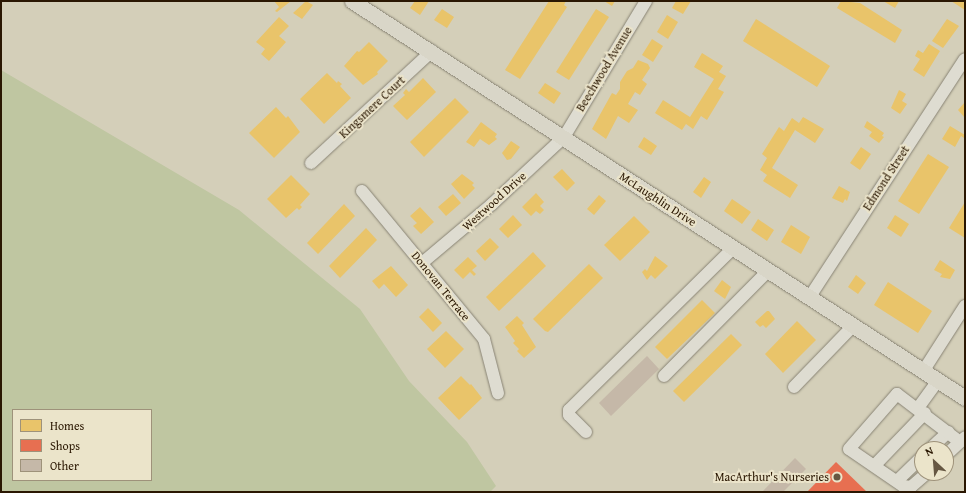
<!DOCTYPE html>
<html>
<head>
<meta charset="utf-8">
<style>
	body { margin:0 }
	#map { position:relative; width:966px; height:493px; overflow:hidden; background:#d4cfb9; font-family:"Gentium Book Plus",serif }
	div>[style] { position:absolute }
	.green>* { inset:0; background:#bfc6a1 }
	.homes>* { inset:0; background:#e9c46a }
	.shops>* { inset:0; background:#e76f51 }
	.building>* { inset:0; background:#c5b8a8 }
	.roads { filter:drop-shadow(0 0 1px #888374) drop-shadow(0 0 1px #888374) }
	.minor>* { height:12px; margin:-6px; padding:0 6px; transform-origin:6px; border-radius:6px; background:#dedcd1 }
	.major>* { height:15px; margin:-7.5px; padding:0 7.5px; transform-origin:7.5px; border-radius:7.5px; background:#d9d6c8 }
	.dots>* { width:11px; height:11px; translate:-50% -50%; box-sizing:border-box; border:2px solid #ebe4ca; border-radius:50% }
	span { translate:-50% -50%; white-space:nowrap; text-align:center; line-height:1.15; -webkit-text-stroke:4px #ebe4ca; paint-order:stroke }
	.street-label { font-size:12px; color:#2a1702 }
	.poi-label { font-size:12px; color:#2a1702 }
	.right { translate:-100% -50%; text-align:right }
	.frame { position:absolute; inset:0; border:2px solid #2a1702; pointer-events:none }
	.legend { position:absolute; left:12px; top:409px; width:140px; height:72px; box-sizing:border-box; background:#ebe4ca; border:1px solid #9e927a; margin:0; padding:5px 7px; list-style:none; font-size:12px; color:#2a1702 }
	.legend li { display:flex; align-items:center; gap:8px; height:20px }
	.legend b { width:20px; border:1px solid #9e927a }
	.north { position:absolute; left:914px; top:441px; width:40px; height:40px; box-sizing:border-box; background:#ebe4ca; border:1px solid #9e927a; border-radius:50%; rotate:334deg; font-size:11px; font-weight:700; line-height:16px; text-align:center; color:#2a1702 }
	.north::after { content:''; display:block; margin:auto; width:14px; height:18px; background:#665742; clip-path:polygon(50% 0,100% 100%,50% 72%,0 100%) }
</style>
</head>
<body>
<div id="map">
	<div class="green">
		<div style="clip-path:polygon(evenodd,1px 70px,239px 210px,360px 309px,409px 381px,467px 442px,496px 486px,490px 492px,1px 492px,1px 70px,13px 410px,151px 410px,151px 480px,13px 480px,13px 410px)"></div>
	</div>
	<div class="homes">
		<div style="clip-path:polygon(274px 1px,291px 1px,277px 12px,275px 11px,279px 7px)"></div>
		<div style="clip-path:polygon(306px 1px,313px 5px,302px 19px,293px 13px)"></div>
		<div style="clip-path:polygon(415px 1px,429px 1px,420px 15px,410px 8px)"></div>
		<div style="clip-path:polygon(549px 1px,566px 1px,564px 5px,567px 7px,520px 79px,505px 70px)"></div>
		<div style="clip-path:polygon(604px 1px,615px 1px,612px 6px)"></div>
		<div style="clip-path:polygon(676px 1px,691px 1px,683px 14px,672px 8px)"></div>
		<div style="clip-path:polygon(841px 1px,860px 3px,902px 30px,895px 43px,837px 8px)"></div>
		<div style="clip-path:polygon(883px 1px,899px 1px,895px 8px)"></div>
		<div style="clip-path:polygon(951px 1px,965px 1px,965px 10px)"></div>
		<div style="clip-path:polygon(442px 9px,454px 17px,447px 28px,434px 20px)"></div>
		<div style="clip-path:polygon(596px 9px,609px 17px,569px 80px,556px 72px)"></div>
		<div style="clip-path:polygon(667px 15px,678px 22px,668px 39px,657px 32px)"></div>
		<div style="clip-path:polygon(279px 17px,289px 26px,279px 36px,286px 42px,269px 61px,261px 54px,265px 49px,256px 42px)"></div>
		<div style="clip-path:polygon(756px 19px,830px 66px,817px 87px,743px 41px)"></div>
		<div style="clip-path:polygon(947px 19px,959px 26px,943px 48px,932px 41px)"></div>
		<div style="clip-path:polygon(652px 39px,663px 46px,653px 62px,642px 55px)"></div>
		<div style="clip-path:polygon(369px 42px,388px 61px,377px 72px,378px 74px,363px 85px,344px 66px,357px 51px,359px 52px)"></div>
		<div style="clip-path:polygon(929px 44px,940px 51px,924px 77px,913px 70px,920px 59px,915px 56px,918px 50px,923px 53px)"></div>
		<div style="clip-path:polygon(702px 53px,723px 66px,719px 72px,726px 76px,718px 89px,724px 92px,707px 120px,701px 116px,693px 129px,686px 124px,682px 130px,655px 113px,663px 100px,690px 117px,714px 79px,694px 67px)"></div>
		<div style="clip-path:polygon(638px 60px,648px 64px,650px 68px,642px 80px,647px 84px,640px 95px,635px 92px,628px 104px,638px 110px,629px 123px,618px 116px,606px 139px,592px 129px,612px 93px,616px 95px,620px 89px,620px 82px,627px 71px,633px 68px)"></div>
		<div style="clip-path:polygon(327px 73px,337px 83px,338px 81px,342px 84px,340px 86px,351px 98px,324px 124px,300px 99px)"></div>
		<div style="clip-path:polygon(423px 78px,436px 92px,407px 120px,393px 106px,405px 95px,403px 93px,406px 89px,409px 92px)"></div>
		<div style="clip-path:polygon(545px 83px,561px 93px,554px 104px,538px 93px)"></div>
		<div style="clip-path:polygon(899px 90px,906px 94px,902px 101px,907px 104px,900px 114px,891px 108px)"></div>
		<div style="clip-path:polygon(455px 98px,469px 112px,424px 157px,410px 142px)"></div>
		<div style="clip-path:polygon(965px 102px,965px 118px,958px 110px)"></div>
		<div style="clip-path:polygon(276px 107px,286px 118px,288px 116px,300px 132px,274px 158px,249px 133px)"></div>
		<div style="clip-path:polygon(803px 117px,824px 129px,815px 143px,795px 130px,772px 168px,798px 185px,790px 198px,763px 181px,767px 175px,760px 170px,767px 158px,762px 154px,779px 127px,784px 131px,792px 118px,799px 123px)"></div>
		<div style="clip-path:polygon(867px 121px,884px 133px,882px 136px,884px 137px,879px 143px,869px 136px,872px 132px,864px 127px)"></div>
		<div style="clip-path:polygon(481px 122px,497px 134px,495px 137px,497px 139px,489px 145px,480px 139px,474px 147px,466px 142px)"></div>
		<div style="clip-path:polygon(950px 126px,965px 135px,964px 138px,961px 136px,955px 147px,942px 139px)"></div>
		<div style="clip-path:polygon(644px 137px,657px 146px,651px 155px,638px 147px)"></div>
		<div style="clip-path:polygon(511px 141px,520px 147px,511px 159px,507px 160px,502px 153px)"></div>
		<div style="clip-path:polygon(861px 147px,871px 154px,860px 170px,850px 163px)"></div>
		<div style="clip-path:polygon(928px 154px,949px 167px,919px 214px,898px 201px)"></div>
		<div style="clip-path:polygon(562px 169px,575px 183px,567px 191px,553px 177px)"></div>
		<div style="clip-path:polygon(462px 174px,474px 183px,472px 185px,475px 188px,464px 199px,451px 184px)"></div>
		<div style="clip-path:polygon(291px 175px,310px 194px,300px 205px,302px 207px,299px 210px,297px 208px,286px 218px,267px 199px)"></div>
		<div style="clip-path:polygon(704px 177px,711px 182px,701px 198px,693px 192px)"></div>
		<div style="clip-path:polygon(839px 186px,850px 192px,847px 201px,845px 199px,843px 203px,832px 198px)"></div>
		<div style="clip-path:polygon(536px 193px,544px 202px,540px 206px,544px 210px,540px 214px,536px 211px,531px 216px,522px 207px)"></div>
		<div style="clip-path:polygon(453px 194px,461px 203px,446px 216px,438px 207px)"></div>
		<div style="clip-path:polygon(599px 195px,606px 201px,594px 215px,587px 209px)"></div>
		<div style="clip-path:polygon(732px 199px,751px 212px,742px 224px,724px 211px)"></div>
		<div style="clip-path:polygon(965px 202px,965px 238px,949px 228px)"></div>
		<div style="clip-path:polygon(344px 204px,355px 216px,318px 254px,307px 243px)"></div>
		<div style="clip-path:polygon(420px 207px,434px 222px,421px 234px,413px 226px,417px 223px,410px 216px)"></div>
		<div style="clip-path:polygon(513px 215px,522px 225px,508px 238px,499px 229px)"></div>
		<div style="clip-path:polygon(895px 215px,909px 224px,901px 237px,887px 228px)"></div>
		<div style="clip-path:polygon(634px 216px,650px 232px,620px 261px,604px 245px)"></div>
		<div style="clip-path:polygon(758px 219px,774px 230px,767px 241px,751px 230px)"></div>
		<div style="clip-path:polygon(791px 225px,810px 237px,801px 254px,781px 242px)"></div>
		<div style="clip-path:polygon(366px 228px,377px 240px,340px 278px,329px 266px)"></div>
		<div style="clip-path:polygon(490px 238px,499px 247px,485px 261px,476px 251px)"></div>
		<div style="clip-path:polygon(533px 252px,546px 266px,499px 311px,486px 297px)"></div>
		<div style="clip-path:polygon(655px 256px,668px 266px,655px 279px,651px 275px,647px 280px,642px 272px,645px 269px,647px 271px)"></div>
		<div style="clip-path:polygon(468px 257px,477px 266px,472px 270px,476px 274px,474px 276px,470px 272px,463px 279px,454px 270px)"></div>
		<div style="clip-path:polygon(940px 260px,955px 270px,950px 279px,940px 277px,942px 274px,934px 270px)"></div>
		<div style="clip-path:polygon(589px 264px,603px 278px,548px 332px,545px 331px,533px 319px)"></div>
		<div style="clip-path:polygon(391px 266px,408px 285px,396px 297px,384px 284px,379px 289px,372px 281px)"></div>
		<div style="clip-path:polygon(856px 275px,866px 283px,858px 294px,848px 287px)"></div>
		<div style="clip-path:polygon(722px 280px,731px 287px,725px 299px,714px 291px)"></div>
		<div style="clip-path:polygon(888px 282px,932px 311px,918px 333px,874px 305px)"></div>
		<div style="clip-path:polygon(702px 300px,715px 313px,667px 359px,655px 347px)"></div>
		<div style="clip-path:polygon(428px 308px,442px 323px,433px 332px,419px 317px)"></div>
		<div style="clip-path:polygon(767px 311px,769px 311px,775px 319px,766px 328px,763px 325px,760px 327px,755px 322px)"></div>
		<div style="clip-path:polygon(517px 316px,524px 323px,522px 325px,536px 347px,524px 358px,517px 351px,519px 349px,513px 343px,515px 341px,505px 327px)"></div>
		<div style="clip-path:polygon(797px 321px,816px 340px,783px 373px,765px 354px)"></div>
		<div style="clip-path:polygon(446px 331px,464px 349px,445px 368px,427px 349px)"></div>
		<div style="clip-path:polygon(731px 334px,742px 345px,684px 402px,673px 391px)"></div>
		<div style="clip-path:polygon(461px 376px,470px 385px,471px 384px,482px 398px,459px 420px,438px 398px)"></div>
	</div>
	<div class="shops">
		<div style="clip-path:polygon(836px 462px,867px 492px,807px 492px)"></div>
	</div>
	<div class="building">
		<div style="clip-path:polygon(647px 356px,659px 369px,611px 416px,599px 403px)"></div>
		<div style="clip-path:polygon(795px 458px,806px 469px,783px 492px,762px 492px)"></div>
	</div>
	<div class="roads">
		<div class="minor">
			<div style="left:311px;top:163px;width:165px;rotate:-42.8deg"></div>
			<div style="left:362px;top:191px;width:192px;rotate:50.5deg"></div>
			<div style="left:484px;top:339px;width:56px;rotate:75.5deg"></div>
			<div style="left:422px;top:263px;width:92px;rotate:-40.1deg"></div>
			<div style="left:492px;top:204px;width:98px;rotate:-42.9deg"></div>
			<div style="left:564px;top:137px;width:159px;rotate:-58.9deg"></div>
			<div style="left:809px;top:298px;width:285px;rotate:-56.9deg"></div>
			<div style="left:924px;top:370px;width:76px;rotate:-57.4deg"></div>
			<div style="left:664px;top:376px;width:148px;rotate:-45.3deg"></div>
			<div style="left:794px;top:387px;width:85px;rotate:-46deg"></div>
			<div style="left:918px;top:408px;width:34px;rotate:-54deg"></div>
			<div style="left:586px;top:432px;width:24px;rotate:-135deg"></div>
			<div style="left:569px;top:415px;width:5px;rotate:-90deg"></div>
			<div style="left:569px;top:410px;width:231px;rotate:-44.6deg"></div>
			<div style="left:930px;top:449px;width:25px;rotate:-43deg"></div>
			<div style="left:946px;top:455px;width:26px;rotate:-43deg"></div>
			<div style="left:875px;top:465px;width:72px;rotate:-46.1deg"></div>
			<div style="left:927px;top:473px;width:21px;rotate:139deg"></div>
			<div style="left:911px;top:487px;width:8px;rotate:-173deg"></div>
			<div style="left:903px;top:486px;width:65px;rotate:-145.6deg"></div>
			<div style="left:849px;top:449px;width:73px;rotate:-48.9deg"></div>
			<div style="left:897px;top:394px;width:79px;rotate:37.3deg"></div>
			<div style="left:897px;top:481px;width:35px;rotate:-44deg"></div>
		</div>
		<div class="major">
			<div style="left:352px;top:1px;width:730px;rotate:32.93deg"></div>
		</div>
	</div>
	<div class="dots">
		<div style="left:837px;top:477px;background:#665742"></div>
	</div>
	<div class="street-label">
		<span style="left:604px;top:69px;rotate:-59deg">Beechwood Avenue</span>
		<span style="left:372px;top:107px;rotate:-43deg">Kingsmere Court</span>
		<span style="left:886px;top:178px;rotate:-57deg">Edmond Street</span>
		<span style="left:658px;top:199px;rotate:33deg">McLaughlin Drive</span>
		<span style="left:494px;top:201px;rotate:-42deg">Westwood Drive</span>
		<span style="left:441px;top:286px;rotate:51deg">Donovan Terrace</span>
	</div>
	<div class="poi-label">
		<span class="right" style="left:829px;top:477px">MacArthur's Nurseries</span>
	</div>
	<div class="frame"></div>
	<ul class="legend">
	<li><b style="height:11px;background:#e9c46a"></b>Homes</li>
	<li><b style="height:11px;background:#e76f51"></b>Shops</li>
	<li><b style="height:11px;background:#c5b8a8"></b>Other</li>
	</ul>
	<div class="north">N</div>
</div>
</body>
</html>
